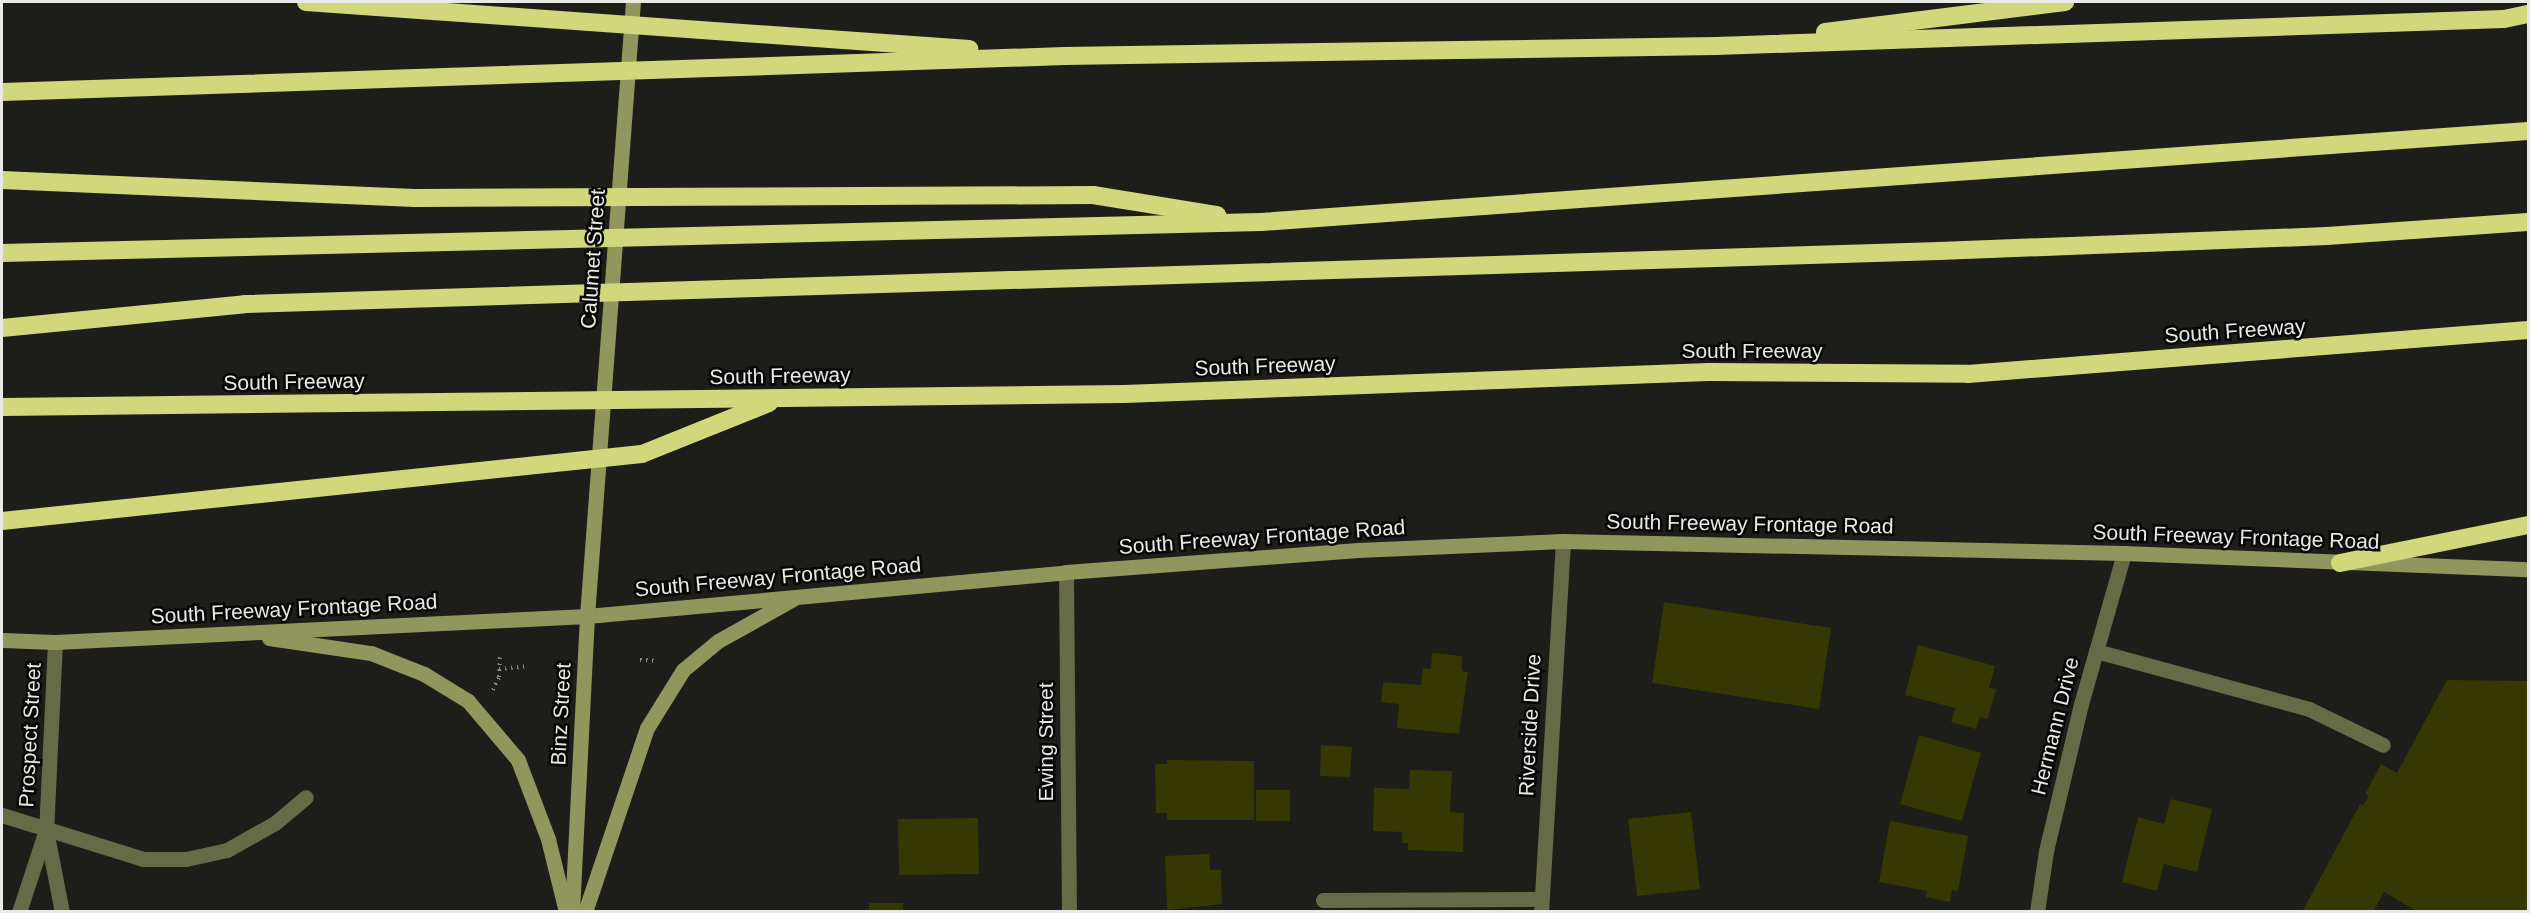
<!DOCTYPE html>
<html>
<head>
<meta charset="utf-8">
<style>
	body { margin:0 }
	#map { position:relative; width:2530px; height:913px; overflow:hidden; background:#1d1d19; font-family:Arial,sans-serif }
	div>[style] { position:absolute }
	.building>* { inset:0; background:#353803 }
	.path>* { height:4px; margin-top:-2px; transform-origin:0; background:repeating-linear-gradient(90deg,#898986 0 1.5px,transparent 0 6px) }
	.lane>* { height:15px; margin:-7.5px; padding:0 7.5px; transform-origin:7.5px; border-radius:7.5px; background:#676a47 }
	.street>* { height:15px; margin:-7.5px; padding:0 7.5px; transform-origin:7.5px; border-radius:7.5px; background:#676a47 }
	.secondary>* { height:15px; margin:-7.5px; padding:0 7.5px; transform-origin:7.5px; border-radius:7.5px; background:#91965d }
	.highway>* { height:18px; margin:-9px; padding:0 9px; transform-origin:9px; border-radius:9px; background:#d1d87c }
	span { translate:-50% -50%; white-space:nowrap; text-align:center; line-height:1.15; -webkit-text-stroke:5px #070706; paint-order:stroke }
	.street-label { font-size:21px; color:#e9e9e6 }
	.frame { position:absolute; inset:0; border:3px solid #e9e9e6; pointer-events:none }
</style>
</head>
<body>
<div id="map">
	<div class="building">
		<div style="clip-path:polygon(1664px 602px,1831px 628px,1819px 709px,1652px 683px)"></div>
		<div style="clip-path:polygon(1918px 645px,1995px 666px,1989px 688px,1996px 689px,1988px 719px,1980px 717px,1976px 729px,1951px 722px,1955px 708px,1905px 695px)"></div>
		<div style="clip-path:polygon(1432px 653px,1462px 656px,1462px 671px,1468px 672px,1459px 734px,1397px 728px,1399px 704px,1381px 702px,1383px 682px,1421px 685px,1423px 668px,1431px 669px)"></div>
		<div style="clip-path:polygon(2447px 680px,2528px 681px,2528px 912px,2418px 912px,2384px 892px,2373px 912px,2302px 912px,2360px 804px,2363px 805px,2369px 796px,2365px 794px,2381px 764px,2397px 773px)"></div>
		<div style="clip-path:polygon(1919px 735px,1981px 753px,1962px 821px,1900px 804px)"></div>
		<div style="clip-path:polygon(1321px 745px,1352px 747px,1350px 777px,1320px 776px)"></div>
		<div style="clip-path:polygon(1167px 760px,1254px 761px,1254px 820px,1167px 820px,1167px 813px,1156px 813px,1155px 764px,1167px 764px)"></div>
		<div style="clip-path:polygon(1410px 770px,1452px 771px,1450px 812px,1464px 813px,1463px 852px,1408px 850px,1408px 843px,1402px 843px,1402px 832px,1373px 831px,1374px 788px,1409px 789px)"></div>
		<div style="clip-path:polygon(1256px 790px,1290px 790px,1290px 821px,1256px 821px)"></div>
		<div style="clip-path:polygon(2171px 799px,2212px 809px,2197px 872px,2164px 864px,2157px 891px,2122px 882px,2138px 817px,2164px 824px)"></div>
		<div style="clip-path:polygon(1691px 812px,1700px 889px,1637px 896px,1628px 819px)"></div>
		<div style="clip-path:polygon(978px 818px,979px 874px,899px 875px,898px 819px)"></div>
		<div style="clip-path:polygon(1890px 821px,1968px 836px,1958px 891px,1952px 890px,1950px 902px,1926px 897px,1927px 891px,1879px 882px)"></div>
		<div style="clip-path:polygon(1209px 854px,1210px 870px,1221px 870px,1222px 904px,1167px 910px,1165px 856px)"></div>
		<div style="clip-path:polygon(869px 903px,903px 903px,903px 912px,869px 912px)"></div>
	</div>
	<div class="path">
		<div style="left:640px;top:660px;width:17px;rotate:3deg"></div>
		<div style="left:499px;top:669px;width:29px;rotate:-6deg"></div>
		<div style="left:493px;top:690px;width:14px;rotate:-65deg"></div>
		<div style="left:499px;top:677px;width:21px;rotate:-87deg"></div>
	</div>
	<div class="lane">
		<div style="left:2096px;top:651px;width:221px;rotate:15.2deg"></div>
		<div style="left:2309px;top:709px;width:82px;rotate:25.9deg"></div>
		<div style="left:1323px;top:900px;width:218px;rotate:-0.3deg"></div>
	</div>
	<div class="street">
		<div style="left:1066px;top:572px;width:340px;rotate:89.5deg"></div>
		<div style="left:55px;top:642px;width:188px;rotate:92.7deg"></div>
		<div style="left:46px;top:830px;width:84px;rotate:79deg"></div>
		<div style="left:2px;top:815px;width:148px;rotate:17.3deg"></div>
		<div style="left:143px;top:859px;width:43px"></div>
		<div style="left:186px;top:859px;width:42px;rotate:-12.4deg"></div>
		<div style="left:227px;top:850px;width:55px;rotate:-29.4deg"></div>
		<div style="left:275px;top:823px;width:40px;rotate:-40deg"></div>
		<div style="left:19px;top:912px;width:83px;rotate:-71.8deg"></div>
		<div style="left:1541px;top:912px;width:372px;rotate:-86.6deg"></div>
		<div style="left:2037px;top:912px;width:62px;rotate:-81.6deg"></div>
		<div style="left:2046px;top:851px;width:151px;rotate:-76.6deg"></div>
		<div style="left:2081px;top:704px;width:157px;rotate:-74.1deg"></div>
	</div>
	<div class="secondary">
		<div style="left:269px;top:638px;width:103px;rotate:8.4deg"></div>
		<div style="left:371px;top:653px;width:57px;rotate:21.6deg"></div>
		<div style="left:424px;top:674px;width:52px;rotate:31.5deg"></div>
		<div style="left:468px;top:701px;width:77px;rotate:49.7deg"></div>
		<div style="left:518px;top:760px;width:85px;rotate:69.2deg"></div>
		<div style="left:548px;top:839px;width:75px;rotate:76.1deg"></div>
		<div style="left:2px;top:640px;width:53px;rotate:2.2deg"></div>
		<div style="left:55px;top:642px;width:533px;rotate:-2.8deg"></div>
		<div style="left:587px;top:616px;width:481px;rotate:-5.2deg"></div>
		<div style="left:1066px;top:572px;width:293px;rotate:-4.3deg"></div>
		<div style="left:1358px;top:550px;width:205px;rotate:-2.5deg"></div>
		<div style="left:1563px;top:541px;width:561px;rotate:1.23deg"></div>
		<div style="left:2124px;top:553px;width:404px;rotate:2.3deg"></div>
		<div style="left:572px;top:912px;width:296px;rotate:-87.1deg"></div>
		<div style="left:587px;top:616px;width:616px;rotate:-85.72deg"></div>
		<div style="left:585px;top:912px;width:194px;rotate:-71.4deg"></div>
		<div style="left:647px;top:728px;width:68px;rotate:-58.2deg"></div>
		<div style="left:683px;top:670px;width:45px;rotate:-39.6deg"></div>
		<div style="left:718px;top:641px;width:86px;rotate:-29.2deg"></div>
	</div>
	<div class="highway">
		<div style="left:306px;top:2px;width:665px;rotate:4.05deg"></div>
		<div style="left:1825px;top:32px;width:242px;rotate:-7.1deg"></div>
		<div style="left:2px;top:92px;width:1063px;rotate:-1.94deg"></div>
		<div style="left:1064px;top:56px;width:652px;rotate:-0.88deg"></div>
		<div style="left:1716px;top:46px;width:788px;rotate:-1.96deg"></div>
		<div style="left:2504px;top:19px;width:25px;rotate:-12deg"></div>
		<div style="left:2px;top:180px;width:413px;rotate:2.5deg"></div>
		<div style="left:415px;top:198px;width:678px;rotate:-0.25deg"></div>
		<div style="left:1093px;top:195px;width:126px;rotate:9.2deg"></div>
		<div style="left:2px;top:253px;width:1259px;rotate:-1.41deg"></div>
		<div style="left:1261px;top:222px;width:1270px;rotate:-4.11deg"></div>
		<div style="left:2px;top:328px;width:244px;rotate:-5.6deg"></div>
		<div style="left:245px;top:304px;width:1695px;rotate:-1.79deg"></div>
		<div style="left:1939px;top:251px;width:388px;rotate:-2.2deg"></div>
		<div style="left:2327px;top:236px;width:201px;rotate:-4deg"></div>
		<div style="left:2px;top:407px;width:1122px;rotate:-0.66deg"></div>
		<div style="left:1124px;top:394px;width:585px;rotate:-2.15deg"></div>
		<div style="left:1709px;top:372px;width:259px;rotate:0.4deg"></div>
		<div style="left:1968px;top:374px;width:562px;rotate:-4.49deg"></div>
		<div style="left:2px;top:521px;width:643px;rotate:-5.98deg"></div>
		<div style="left:642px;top:454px;width:137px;rotate:-21.9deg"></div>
		<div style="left:2340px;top:563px;width:192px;rotate:-11.4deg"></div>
	</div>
	<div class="street-label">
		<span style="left:593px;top:259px;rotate:-86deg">Calumet Street</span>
		<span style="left:2235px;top:331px;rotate:-4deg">South Freeway</span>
		<span style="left:1752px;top:351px">South Freeway</span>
		<span style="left:1265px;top:366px;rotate:-2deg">South Freeway</span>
		<span style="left:780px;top:376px;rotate:-1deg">South Freeway</span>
		<span style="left:294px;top:382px;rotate:-1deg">South Freeway</span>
		<span style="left:1750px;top:524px;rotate:1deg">South Freeway Frontage Road</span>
		<span style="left:1262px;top:537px;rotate:-4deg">South Freeway Frontage Road</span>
		<span style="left:2236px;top:537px;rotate:2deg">South Freeway Frontage Road</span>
		<span style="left:778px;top:577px;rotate:-5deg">South Freeway Frontage Road</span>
		<span style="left:294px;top:609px;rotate:-3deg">South Freeway Frontage Road</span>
		<span style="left:561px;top:714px;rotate:-87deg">Binz Street</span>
		<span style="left:1530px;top:725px;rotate:-87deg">Riverside Drive</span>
		<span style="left:2055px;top:726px;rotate:-76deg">Hermann Drive</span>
		<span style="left:30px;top:735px;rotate:-87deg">Prospect Street</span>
		<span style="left:1046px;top:742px;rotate:-90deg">Ewing Street</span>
	</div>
	<div class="frame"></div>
</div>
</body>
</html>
